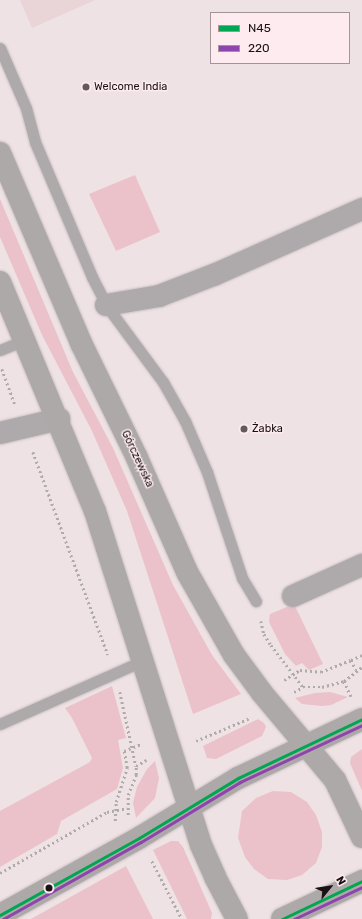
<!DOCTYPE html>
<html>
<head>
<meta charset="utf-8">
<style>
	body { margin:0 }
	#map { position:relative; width:362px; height:919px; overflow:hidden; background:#eee2e4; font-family:Rubik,sans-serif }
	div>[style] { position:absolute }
	.built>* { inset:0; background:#e9d4d8 }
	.green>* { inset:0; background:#ecc2ca }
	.path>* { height:2.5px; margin-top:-1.25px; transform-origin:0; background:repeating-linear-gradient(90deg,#b0abab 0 2px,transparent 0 5px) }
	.roads { filter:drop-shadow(0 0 1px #c7bdbf) drop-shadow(0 0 1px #c7bdbf) }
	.lane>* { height:11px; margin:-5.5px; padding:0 5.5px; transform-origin:5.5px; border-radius:5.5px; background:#aeaaab }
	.street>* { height:22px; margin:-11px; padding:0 11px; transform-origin:11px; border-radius:11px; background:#aeaaab }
	.secondary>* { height:22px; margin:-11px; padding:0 11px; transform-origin:11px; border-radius:11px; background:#aea9a9 }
	.bus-1>* { height:3px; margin:-1.5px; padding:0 1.5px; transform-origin:1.5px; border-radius:1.5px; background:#00a651 }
	.bus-2>* { height:3px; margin:-1.5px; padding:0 1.5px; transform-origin:1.5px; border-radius:1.5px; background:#8e44ad }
	.dots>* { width:11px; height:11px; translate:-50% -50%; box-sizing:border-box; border:2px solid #fdebef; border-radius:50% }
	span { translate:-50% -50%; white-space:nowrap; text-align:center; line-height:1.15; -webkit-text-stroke:3px #fdebef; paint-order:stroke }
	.poi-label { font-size:11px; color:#191113 }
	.left { translate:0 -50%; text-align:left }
	.street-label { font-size:11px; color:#191113 }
	.legend { position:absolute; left:210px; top:12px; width:140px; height:52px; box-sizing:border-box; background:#fdebef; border:1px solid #a29497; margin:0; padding:5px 7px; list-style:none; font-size:12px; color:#191113 }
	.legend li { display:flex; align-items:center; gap:8px; height:20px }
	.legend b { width:20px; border:1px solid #a29497 }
	.north { position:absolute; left:310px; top:867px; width:40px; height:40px; -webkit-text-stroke:3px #fdebef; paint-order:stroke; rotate:60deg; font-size:11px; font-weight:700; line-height:16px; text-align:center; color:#191113 }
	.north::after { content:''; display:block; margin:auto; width:14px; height:18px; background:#191113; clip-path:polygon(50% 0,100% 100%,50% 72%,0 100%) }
</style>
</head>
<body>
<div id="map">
	<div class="built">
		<div style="clip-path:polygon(20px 0,95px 0,32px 28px)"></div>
	</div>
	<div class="green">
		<div style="clip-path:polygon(135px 175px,160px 232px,116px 251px,89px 194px)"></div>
		<div style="clip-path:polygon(0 199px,73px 372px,113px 448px,173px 585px,212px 655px,241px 694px,193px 714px,127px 511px,92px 431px,42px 335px,0 237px)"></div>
		<div style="clip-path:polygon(294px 604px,323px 664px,309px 670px,302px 663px,296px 666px,285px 654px,269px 622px,270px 614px)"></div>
		<div style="clip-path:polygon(112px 686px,126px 738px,118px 740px,123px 768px,117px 789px,61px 821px,57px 834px,0 867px,0 811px,90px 762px,92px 758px,72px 718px,65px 708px)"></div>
		<div style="clip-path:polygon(330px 692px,348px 697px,331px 705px,322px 706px,302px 704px,295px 698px,315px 693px)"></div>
		<div style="clip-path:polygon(258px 719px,264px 723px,266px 727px,262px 736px,216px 759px,207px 758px,203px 746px)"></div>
		<div style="clip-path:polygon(362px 749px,362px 791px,350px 763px,351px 757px)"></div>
		<div style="clip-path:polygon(155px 761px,159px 778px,155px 798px,136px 818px,133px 803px,137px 787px,147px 769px)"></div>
		<div style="clip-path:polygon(273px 791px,291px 792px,307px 802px,316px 815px,322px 832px,322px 847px,316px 863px,302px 875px,287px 880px,268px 879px,254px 869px,245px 857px,238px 838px,242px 811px,256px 798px)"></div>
		<div style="clip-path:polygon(171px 841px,178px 841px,183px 847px,212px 913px,211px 919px,187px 919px,153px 850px)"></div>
		<div style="clip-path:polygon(126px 866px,153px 919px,31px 919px)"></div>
	</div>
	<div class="path">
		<div style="left:2px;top:369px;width:37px;rotate:70deg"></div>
		<div style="left:33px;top:452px;width:216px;rotate:69.7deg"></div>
		<div style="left:261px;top:621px;width:13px;rotate:77deg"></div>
		<div style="left:264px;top:634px;width:13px;rotate:58deg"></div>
		<div style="left:271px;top:645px;width:53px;rotate:52.7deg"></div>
		<div style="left:351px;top:660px;width:12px;rotate:-24deg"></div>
		<div style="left:284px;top:680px;width:19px;rotate:-32deg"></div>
		<div style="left:300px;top:670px;width:21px;rotate:5deg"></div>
		<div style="left:321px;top:672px;width:32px;rotate:-22deg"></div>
		<div style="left:351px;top:660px;width:11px;rotate:63deg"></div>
		<div style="left:344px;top:681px;width:17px;rotate:65deg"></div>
		<div style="left:120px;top:692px;width:76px;rotate:77.8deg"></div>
		<div style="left:294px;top:692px;width:10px;rotate:-29deg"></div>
		<div style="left:303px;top:687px;width:19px"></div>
		<div style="left:322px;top:687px;width:23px;rotate:-15deg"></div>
		<div style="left:344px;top:681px;width:23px;rotate:-38deg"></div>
		<div style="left:196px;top:741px;width:59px;rotate:-23.1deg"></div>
		<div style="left:128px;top:815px;width:20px;rotate:-90deg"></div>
		<div style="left:128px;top:795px;width:22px;rotate:-68deg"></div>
		<div style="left:136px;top:775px;width:9px;rotate:-90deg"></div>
		<div style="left:136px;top:766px;width:12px;rotate:-31deg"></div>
		<div style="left:115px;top:821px;width:19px;rotate:-87deg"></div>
		<div style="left:116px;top:802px;width:36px;rotate:-72deg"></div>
		<div style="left:127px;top:768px;width:17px;rotate:-100deg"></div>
		<div style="left:124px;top:751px;width:18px;rotate:-22deg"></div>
		<div style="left:152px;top:861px;width:65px;rotate:62.7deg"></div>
		<div style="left:0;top:873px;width:123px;rotate:-29.7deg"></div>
		<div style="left:107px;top:812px;width:20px;rotate:-11deg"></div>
	</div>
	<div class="roads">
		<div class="lane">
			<div style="left:0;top:48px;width:65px;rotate:66.6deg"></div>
			<div style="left:26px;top:108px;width:35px;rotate:75deg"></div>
			<div style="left:35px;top:142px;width:147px;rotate:67.1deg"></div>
			<div style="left:92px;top:277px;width:31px;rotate:63deg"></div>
			<div style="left:106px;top:305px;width:96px;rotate:53.5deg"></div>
			<div style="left:163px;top:382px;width:45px;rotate:60.6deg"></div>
			<div style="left:185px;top:421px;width:56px;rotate:66.7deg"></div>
			<div style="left:207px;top:472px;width:112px;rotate:71.7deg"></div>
			<div style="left:242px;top:578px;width:27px;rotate:59deg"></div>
			<div style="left:0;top:350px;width:27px;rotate:-22deg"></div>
			<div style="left:0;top:724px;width:155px;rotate:-23.9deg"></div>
		</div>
		<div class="street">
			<div style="left:106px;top:305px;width:54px;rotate:-9.6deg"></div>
			<div style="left:159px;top:296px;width:61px;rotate:-21.1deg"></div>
			<div style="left:216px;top:274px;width:160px;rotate:-24deg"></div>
			<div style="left:0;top:433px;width:61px;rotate:-13.3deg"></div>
			<div style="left:293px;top:596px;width:76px;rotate:-24.2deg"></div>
		</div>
		<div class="secondary">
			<div style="left:0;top:153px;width:207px;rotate:66.9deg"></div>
			<div style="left:81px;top:343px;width:128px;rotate:64deg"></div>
			<div style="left:137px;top:458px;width:124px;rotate:66.3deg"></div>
			<div style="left:187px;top:572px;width:95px;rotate:60.5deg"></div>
			<div style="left:234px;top:655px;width:47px;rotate:53.6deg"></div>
			<div style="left:262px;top:693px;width:114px;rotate:50deg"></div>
			<div style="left:335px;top:780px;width:63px;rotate:64.7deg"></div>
			<div style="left:0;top:282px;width:248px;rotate:67.5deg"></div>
			<div style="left:95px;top:511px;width:350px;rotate:72.4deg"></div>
			<div style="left:201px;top:845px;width:35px;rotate:66deg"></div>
			<div style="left:215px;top:877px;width:47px;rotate:62.4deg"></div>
			<div style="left:0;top:915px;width:159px;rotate:-29deg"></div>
			<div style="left:139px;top:838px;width:116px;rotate:-31.2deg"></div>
			<div style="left:238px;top:778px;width:137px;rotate:-25.4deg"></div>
			<div style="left:282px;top:919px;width:89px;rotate:-25.4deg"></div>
		</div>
	</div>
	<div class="bus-1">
		<div style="left:0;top:915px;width:159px;rotate:-29deg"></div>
		<div style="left:139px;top:838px;width:116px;rotate:-31.2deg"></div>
		<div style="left:238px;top:778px;width:137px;rotate:-25.4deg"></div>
		<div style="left:282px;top:919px;width:89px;rotate:-25.4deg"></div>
	</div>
	<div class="bus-2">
		<div style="left:3px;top:919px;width:158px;rotate:-29.2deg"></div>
		<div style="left:141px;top:842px;width:116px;rotate:-31.2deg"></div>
		<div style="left:240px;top:782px;width:135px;rotate:-25deg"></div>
		<div style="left:294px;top:919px;width:75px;rotate:-25.2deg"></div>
	</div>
	<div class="dots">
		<div style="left:86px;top:87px;background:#645a5c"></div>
		<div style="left:244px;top:429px;background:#645a5c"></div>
		<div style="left:49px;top:888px;background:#191113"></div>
	</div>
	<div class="poi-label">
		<span class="left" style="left:94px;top:87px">Welcome India</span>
		<span class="left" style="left:252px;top:429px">Żabka</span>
	</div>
	<div class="street-label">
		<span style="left:137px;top:459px;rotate:65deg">Górczewska</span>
	</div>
	<ul class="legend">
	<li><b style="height:5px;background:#00a651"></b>N45</li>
	<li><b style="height:5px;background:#8e44ad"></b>220</li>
	</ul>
	<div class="north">N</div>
</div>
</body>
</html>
